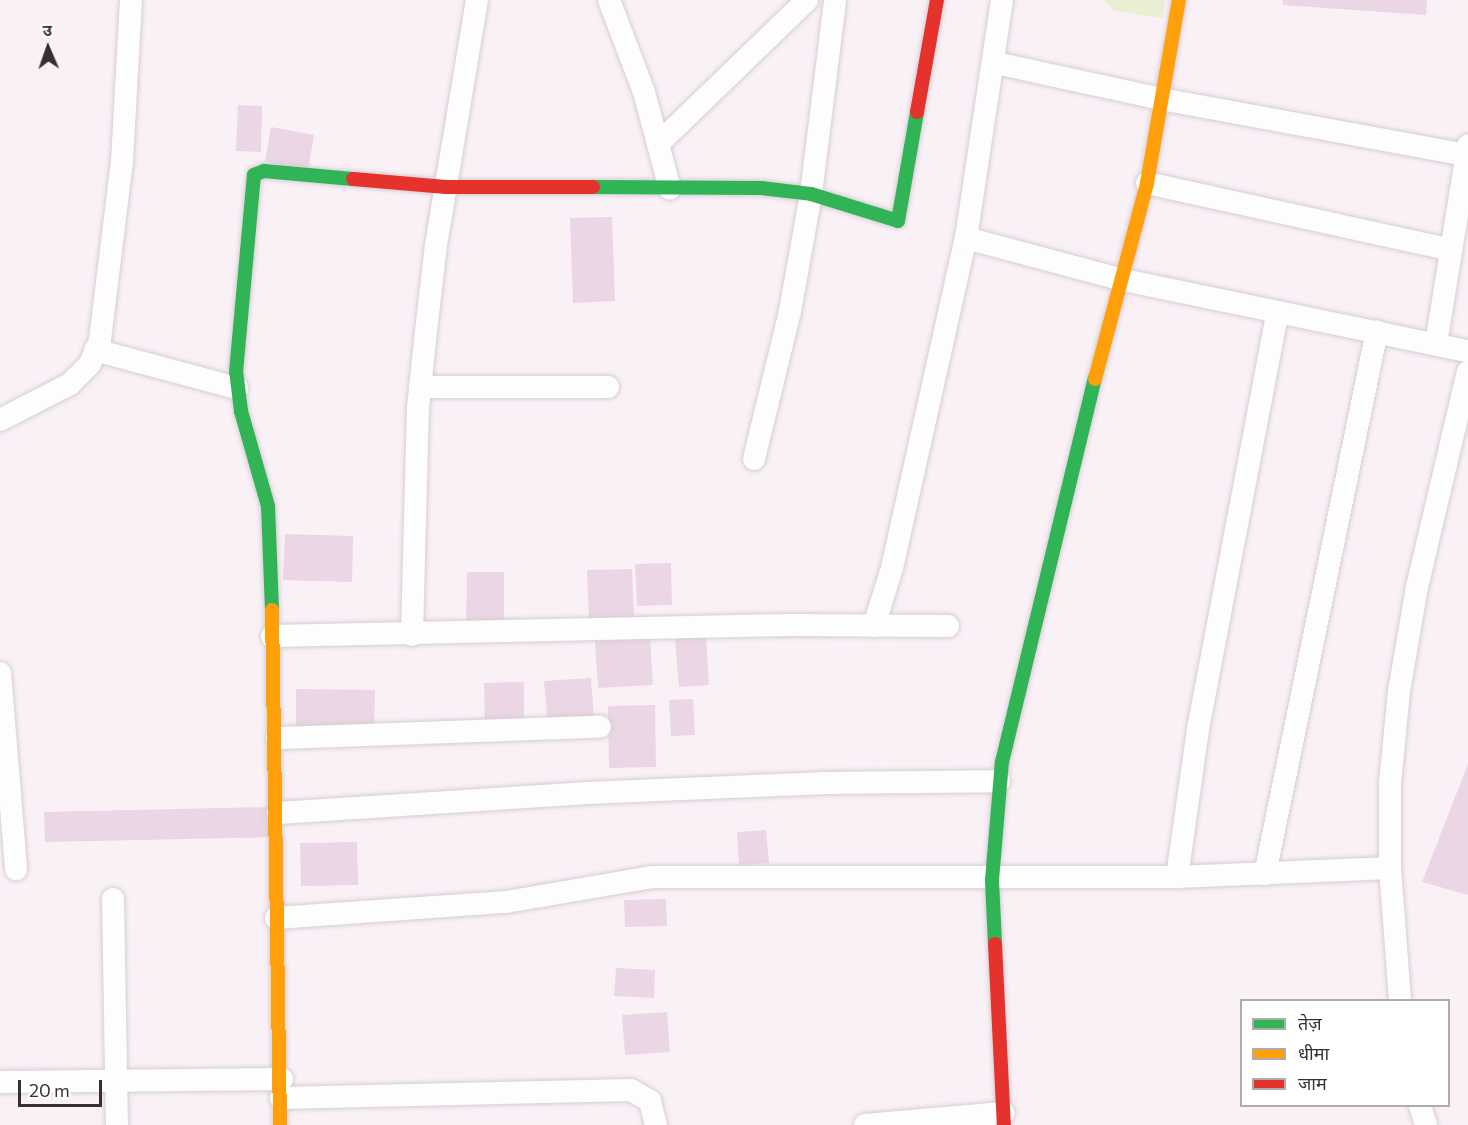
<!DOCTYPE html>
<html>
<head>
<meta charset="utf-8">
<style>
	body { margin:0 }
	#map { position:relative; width:1468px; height:1125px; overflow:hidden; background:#faf1f7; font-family:Commissioner,"Noto Sans Devanagari",sans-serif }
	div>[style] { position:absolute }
	.green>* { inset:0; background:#eaeed2 }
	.building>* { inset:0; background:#ead6e4 }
	.roads { filter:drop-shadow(0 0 2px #d5ced3) drop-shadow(0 0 2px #d5ced3) }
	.street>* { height:22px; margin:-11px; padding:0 11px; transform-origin:11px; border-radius:11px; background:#fefdfe }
	.fast>* { height:14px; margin:-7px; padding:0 7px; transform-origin:7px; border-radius:7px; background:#30b455 }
	.slow>* { height:14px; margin:-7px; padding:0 7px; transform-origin:7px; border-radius:7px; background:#ff9f0a }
	.jam>* { height:14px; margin:-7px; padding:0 7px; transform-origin:7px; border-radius:7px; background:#e5322d }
	span { translate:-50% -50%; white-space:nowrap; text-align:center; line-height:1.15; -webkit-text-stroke:6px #fff; paint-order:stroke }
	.legend { position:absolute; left:1240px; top:999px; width:210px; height:108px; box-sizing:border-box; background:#fff; border:2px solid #afacae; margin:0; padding:8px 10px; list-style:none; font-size:18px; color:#363034 }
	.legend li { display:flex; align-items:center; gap:12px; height:30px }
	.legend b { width:30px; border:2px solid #afacae }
	.north { position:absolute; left:18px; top:18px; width:60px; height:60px; -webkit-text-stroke:4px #fff; paint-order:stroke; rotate:358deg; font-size:16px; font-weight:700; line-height:24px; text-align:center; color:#363034 }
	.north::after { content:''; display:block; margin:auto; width:21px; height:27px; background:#363034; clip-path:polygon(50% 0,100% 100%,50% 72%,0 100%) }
	.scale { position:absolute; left:18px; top:1080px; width:84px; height:27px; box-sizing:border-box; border:3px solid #363034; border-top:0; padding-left:8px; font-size:18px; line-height:21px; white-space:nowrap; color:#363034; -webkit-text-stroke:4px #fff; paint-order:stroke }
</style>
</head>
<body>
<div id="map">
	<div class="green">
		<div style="clip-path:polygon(1104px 0,1165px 0,1163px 18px,1114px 11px)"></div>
	</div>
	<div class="building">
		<div style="clip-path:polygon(1283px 0,1427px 0,1426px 15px,1283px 5px)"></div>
		<div style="clip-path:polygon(238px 105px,262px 106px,261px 152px,236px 151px)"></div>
		<div style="clip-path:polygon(271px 127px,314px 135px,308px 170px,265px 162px)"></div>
		<div style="clip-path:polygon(612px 217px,615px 301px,573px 303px,570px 218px)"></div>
		<div style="clip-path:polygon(285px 534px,353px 536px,352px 582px,283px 580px)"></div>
		<div style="clip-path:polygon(671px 563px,672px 605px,637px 606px,635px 564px)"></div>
		<div style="clip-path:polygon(632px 569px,634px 621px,589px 622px,587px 570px)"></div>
		<div style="clip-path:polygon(467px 572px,504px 572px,504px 626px,466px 626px)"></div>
		<div style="clip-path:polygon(706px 636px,709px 685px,679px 687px,675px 638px)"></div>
		<div style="clip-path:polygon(650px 637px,653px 685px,598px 688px,595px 641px)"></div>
		<div style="clip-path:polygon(591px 678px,594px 720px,548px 724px,544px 681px)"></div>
		<div style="clip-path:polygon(524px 682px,524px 728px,485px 729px,484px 683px)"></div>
		<div style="clip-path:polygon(296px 689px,375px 690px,374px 733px,296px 732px)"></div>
		<div style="clip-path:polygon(693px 699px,695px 735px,671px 736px,669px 700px)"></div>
		<div style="clip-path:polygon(655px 705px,656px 767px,609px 768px,608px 706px)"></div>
		<div style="clip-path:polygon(1468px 764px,1468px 895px,1422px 882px)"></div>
		<div style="clip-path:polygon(273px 807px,274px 837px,45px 842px,44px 812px)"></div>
		<div style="clip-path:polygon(766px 830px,769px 863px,739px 865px,737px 832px)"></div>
		<div style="clip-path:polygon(357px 842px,358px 885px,301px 886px,300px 843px)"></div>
		<div style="clip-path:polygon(666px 899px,667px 926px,625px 927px,624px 900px)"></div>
		<div style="clip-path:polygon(616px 968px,655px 970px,654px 998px,614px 996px)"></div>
		<div style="clip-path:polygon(667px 1012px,670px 1052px,625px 1055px,622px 1015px)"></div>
	</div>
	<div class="roads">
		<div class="street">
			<div style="left:609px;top:0;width:98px;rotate:69.2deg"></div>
			<div style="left:644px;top:92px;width:100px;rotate:75deg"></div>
			<div style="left:996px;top:63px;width:169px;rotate:12.3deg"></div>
			<div style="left:1161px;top:99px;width:311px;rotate:10.4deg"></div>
			<div style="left:659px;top:143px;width:206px;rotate:-44deg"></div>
			<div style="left:1147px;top:183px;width:311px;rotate:12.4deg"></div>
			<div style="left:966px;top:238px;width:158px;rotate:15deg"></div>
			<div style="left:1119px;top:279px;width:356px;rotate:11.7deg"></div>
			<div style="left:1436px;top:344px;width:201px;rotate:-80.8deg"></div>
			<div style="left:95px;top:350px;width:147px;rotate:15deg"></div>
			<div style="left:420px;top:387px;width:188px"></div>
			<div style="left:0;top:420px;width:79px;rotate:-27.2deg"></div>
			<div style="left:70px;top:384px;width:28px;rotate:-45deg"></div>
			<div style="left:90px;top:364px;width:26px;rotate:-67deg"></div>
			<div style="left:100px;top:340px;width:180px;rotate:-83deg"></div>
			<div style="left:122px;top:161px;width:161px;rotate:-86.8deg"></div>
			<div style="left:754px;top:459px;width:152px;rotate:-76.3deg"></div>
			<div style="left:790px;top:311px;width:119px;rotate:-79.8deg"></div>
			<div style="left:811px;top:194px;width:195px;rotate:-82.9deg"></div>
			<div style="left:874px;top:626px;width:61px;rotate:-72.8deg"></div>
			<div style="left:892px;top:568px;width:338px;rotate:-77.4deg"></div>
			<div style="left:966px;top:238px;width:241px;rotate:-81.4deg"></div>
			<div style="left:412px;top:635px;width:227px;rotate:-88.5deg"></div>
			<div style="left:418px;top:408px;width:68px;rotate:-84.1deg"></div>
			<div style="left:425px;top:340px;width:96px;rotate:-83.4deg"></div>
			<div style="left:436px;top:245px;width:248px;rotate:-80.5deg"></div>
			<div style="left:272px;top:636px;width:517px;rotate:-1.22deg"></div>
			<div style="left:789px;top:625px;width:159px;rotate:0.4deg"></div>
			<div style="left:0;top:673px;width:197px;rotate:85.3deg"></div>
			<div style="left:277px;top:738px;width:323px;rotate:-2deg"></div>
			<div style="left:278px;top:813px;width:310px;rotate:-3.7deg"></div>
			<div style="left:587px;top:793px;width:235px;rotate:-2.4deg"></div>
			<div style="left:822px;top:783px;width:177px;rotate:-0.6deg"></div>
			<div style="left:1265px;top:874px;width:554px;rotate:-78.35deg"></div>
			<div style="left:1177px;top:877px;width:149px;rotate:-81.9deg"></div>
			<div style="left:1198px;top:729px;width:423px;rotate:-79.2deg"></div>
			<div style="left:113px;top:899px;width:226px;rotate:89deg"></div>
			<div style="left:276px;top:918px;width:231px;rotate:-4deg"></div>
			<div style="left:506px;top:902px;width:149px;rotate:-9.7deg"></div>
			<div style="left:653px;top:877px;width:524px"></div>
			<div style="left:1177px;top:877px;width:213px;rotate:-2.4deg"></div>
			<div style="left:1400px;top:1000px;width:132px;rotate:-94.3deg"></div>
			<div style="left:1390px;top:868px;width:84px;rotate:-90deg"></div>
			<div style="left:1390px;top:784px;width:93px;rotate:-84.5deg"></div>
			<div style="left:1399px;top:691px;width:106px;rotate:-80.2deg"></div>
			<div style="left:1417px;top:587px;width:221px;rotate:-76.7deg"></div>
			<div style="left:0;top:1082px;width:282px;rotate:-0.6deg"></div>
			<div style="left:281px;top:1098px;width:350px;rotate:-1.3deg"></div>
			<div style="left:631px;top:1090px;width:22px;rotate:30deg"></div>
			<div style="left:650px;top:1101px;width:25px;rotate:76deg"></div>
			<div style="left:1420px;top:1106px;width:20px;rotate:72deg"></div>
			<div style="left:865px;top:1125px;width:139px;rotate:-5deg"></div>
		</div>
		<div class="fast">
			<div style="left:593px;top:187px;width:168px;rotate:0.3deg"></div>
			<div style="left:761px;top:188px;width:50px;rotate:6.8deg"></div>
			<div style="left:811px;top:194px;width:91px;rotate:17.2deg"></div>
			<div style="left:898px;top:221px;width:111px;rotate:-80.1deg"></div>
			<div style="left:272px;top:610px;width:104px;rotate:-92.2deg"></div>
			<div style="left:268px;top:506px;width:99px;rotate:-105.9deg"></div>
			<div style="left:241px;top:411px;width:39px;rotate:-97deg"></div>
			<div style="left:236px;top:372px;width:198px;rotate:-84.8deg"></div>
			<div style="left:254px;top:175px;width:11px;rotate:-22deg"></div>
			<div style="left:264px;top:171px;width:89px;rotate:5.1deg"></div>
			<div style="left:995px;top:944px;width:64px;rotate:-92.7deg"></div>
			<div style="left:992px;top:880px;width:118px;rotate:-85.2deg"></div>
			<div style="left:1002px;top:762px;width:394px;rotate:-76.4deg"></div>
		</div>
		<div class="slow">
			<div style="left:1095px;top:379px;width:203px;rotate:-75.1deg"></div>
			<div style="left:1147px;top:183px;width:186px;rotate:-80.1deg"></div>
			<div style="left:272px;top:610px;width:515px;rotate:89.11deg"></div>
		</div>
		<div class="jam">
			<div style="left:917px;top:112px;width:114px;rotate:-79.9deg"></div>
			<div style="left:353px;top:179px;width:93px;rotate:4.9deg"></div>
			<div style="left:446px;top:187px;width:147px"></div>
			<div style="left:995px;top:944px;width:181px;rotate:87.2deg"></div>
		</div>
	</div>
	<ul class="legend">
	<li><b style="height:8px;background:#30b455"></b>तेज़</li>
	<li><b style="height:8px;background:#ff9f0a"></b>धीमा</li>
	<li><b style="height:8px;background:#e5322d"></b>जाम</li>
	</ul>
	<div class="north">उ</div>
	<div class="scale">20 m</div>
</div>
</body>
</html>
